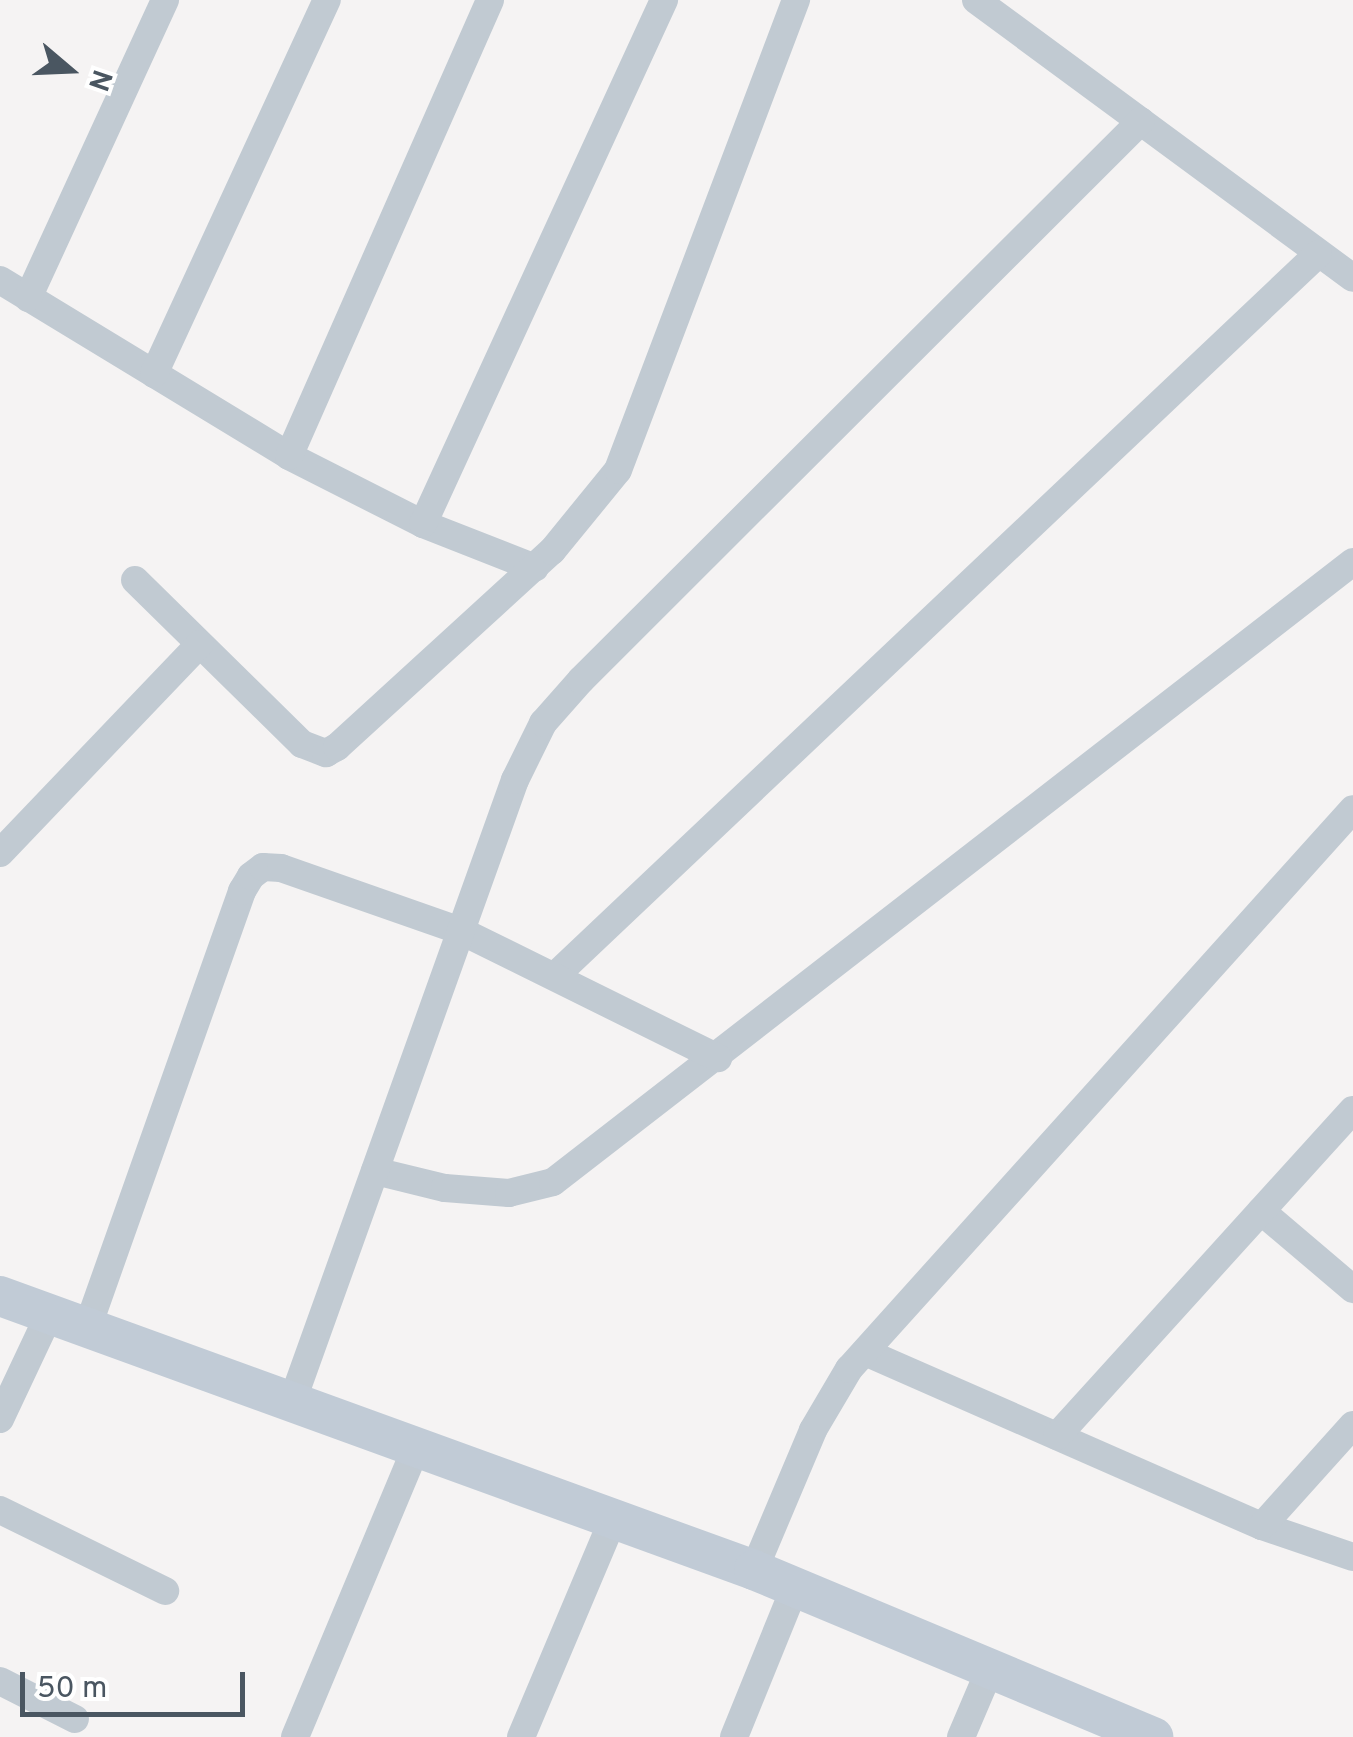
<!DOCTYPE html>
<html>
<head>
<meta charset="utf-8">
<style>
	body { margin:0 }
	#map { position:relative; width:1353px; height:1737px; overflow:hidden; background:#f5f3f3; font-family:Overpass,sans-serif }
	div>[style] { position:absolute }
	.street>* { height:28px; margin:-14px; padding:0 14px; transform-origin:14px; border-radius:14px; background:#c1cad2 }
	.secondary>* { height:40px; margin:-20px; padding:0 20px; transform-origin:20px; border-radius:20px; background:#c1cbd6 }
	span { translate:-50% -50%; white-space:nowrap; text-align:center; line-height:1.15; -webkit-text-stroke:9px #fff; paint-order:stroke }
	.north { position:absolute; left:20px; top:20px; width:100px; height:100px; -webkit-text-stroke:8px #fff; paint-order:stroke; rotate:109deg; font-size:28px; font-weight:700; line-height:40px; text-align:center; color:#4a5661 }
	.north::after { content:''; display:block; margin:auto; width:35px; height:45px; background:#4a5661; clip-path:polygon(50% 0,100% 100%,50% 72%,0 100%) }
	.scale { position:absolute; left:20px; top:1672px; width:225px; height:45px; box-sizing:border-box; border:5px solid #4a5661; border-top:0; padding-left:12px; font-size:30px; line-height:35px; white-space:nowrap; color:#4a5661; -webkit-text-stroke:8px #fff; paint-order:stroke }
</style>
</head>
<body>
<div id="map">
	<div class="street">
		<div style="left:976px;top:0;width:468px;rotate:36.4deg"></div>
		<div style="left:0;top:280px;width:338px;rotate:31.3deg"></div>
		<div style="left:289px;top:456px;width:150px;rotate:26.9deg"></div>
		<div style="left:423px;top:524px;width:120px;rotate:21.4deg"></div>
		<div style="left:28px;top:298px;width:328px;rotate:-65.3deg"></div>
		<div style="left:154px;top:374px;width:412px;rotate:-65.2deg"></div>
		<div style="left:289px;top:456px;width:498px;rotate:-66.2deg"></div>
		<div style="left:423px;top:524px;width:577px;rotate:-65.3deg"></div>
		<div style="left:135px;top:580px;width:234px;rotate:44.5deg"></div>
		<div style="left:302px;top:744px;width:26px;rotate:21deg"></div>
		<div style="left:326px;top:753px;width:13px;rotate:-29deg"></div>
		<div style="left:337px;top:747px;width:291px;rotate:-42.4deg"></div>
		<div style="left:552px;top:551px;width:104px;rotate:-50.8deg"></div>
		<div style="left:618px;top:470px;width:503px;rotate:-69.26deg"></div>
		<div style="left:0;top:853px;width:289px;rotate:-46.3deg"></div>
		<div style="left:556px;top:975px;width:1049px;rotate:-43.42deg"></div>
		<div style="left:375px;top:1171px;width:72px;rotate:13.7deg"></div>
		<div style="left:445px;top:1188px;width:64px;rotate:4.5deg"></div>
		<div style="left:509px;top:1193px;width:45px;rotate:-14deg"></div>
		<div style="left:553px;top:1182px;width:1012px;rotate:-37.78deg"></div>
		<div style="left:1261px;top:1211px;width:121px;rotate:40.3deg"></div>
		<div style="left:87px;top:1329px;width:465px;rotate:-70.5deg"></div>
		<div style="left:242px;top:891px;width:17px;rotate:-59deg"></div>
		<div style="left:251px;top:876px;width:15px;rotate:-37deg"></div>
		<div style="left:263px;top:867px;width:18px;rotate:3deg"></div>
		<div style="left:281px;top:868px;width:191px;rotate:19.3deg"></div>
		<div style="left:461px;top:931px;width:287px;rotate:26.3deg"></div>
		<div style="left:865px;top:1352px;width:433px;rotate:23.7deg"></div>
		<div style="left:1262px;top:1526px;width:96px;rotate:18.8deg"></div>
		<div style="left:292px;top:1402px;width:661px;rotate:-70.28deg"></div>
		<div style="left:515px;top:780px;width:64px;rotate:-63.8deg"></div>
		<div style="left:543px;top:723px;width:57px;rotate:-48.5deg"></div>
		<div style="left:581px;top:680px;width:791px;rotate:-44.95deg"></div>
		<div style="left:0;top:1419px;width:115px;rotate:-64.8deg"></div>
		<div style="left:1057px;top:1436px;width:440px;rotate:-47.8deg"></div>
		<div style="left:0;top:1510px;width:184px;rotate:26.1deg"></div>
		<div style="left:1262px;top:1526px;width:136px;rotate:-48deg"></div>
		<div style="left:754px;top:1570px;width:152px;rotate:-67.1deg"></div>
		<div style="left:813px;top:1430px;width:71px;rotate:-59.5deg"></div>
		<div style="left:849px;top:1369px;width:753px;rotate:-48.01deg"></div>
		<div style="left:0;top:1681px;width:84px;rotate:26.9deg"></div>
		<div style="left:295px;top:1737px;width:316px;rotate:-67.3deg"></div>
		<div style="left:521px;top:1737px;width:237px;rotate:-67.1deg"></div>
		<div style="left:734px;top:1737px;width:162px;rotate:-67.9deg"></div>
		<div style="left:961px;top:1737px;width:74px;rotate:-66.9deg"></div>
	</div>
	<div class="secondary">
		<div style="left:0;top:1296px;width:802px;rotate:19.97deg"></div>
		<div style="left:754px;top:1570px;width:433px;rotate:22.7deg"></div>
	</div>
	<div class="north">N</div>
	<div class="scale">50 m</div>
</div>
</body>
</html>
